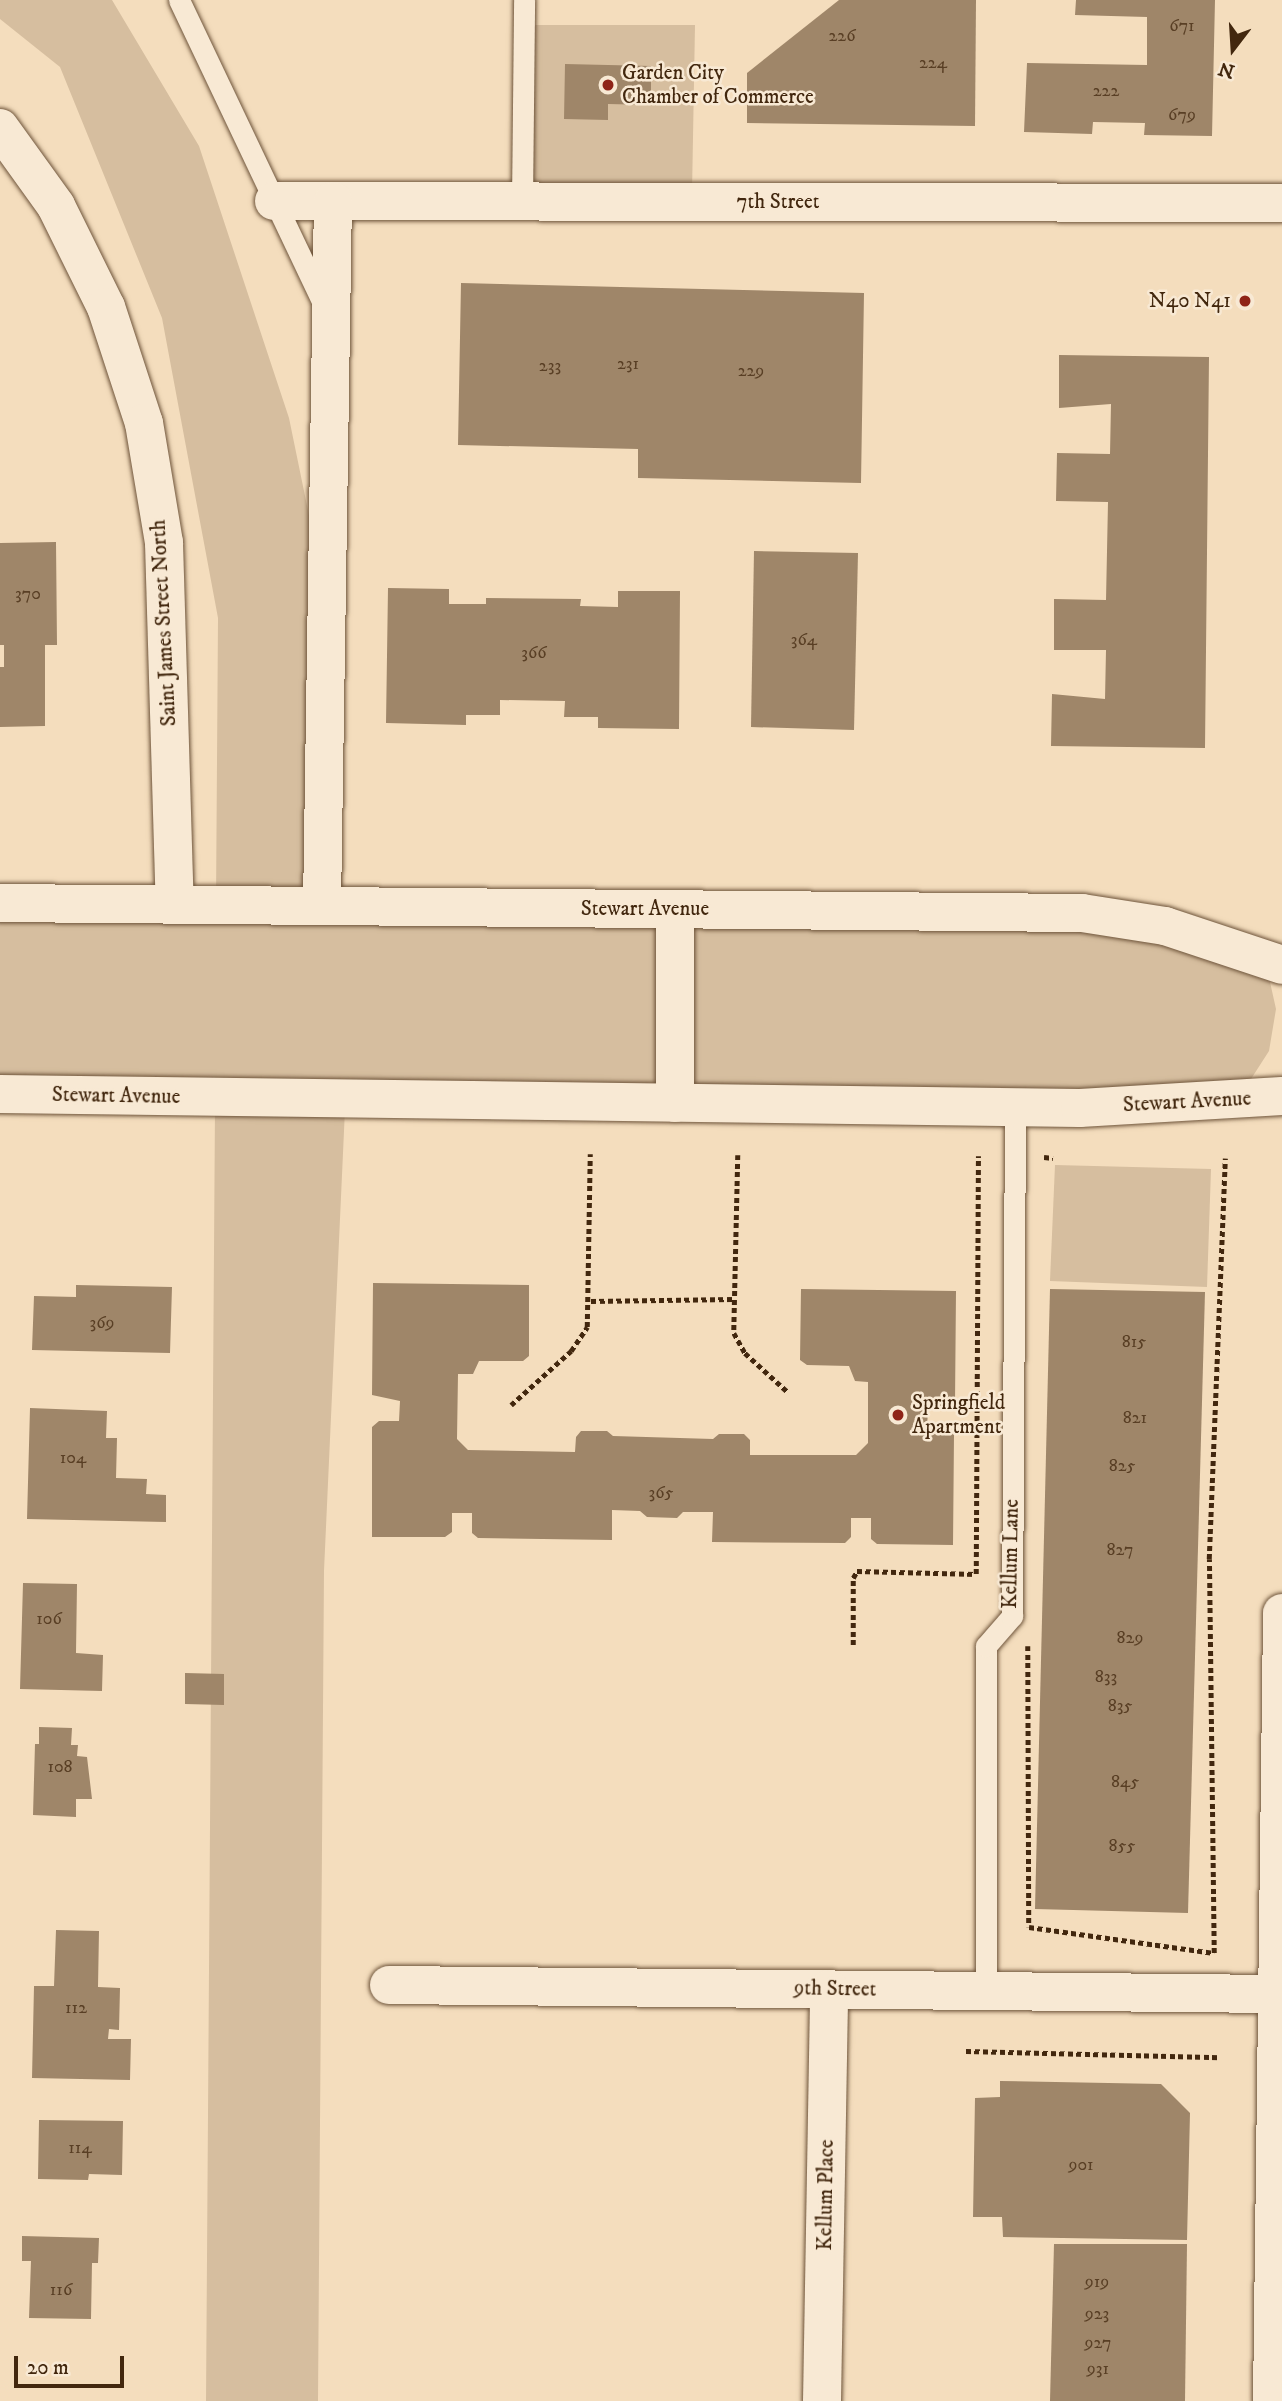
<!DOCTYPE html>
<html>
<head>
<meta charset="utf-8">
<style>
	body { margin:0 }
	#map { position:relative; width:1282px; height:2401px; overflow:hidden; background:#f4ddbd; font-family:"IM FELL DW Pica",serif }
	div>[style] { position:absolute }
	.green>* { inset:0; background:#d6be9f }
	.building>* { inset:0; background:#9f8669 }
	.path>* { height:4.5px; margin-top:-2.25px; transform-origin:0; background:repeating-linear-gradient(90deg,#42270e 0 5px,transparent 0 8.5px) }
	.roads { filter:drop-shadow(0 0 2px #6e543a) drop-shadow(0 0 2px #6e543a) }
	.lane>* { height:21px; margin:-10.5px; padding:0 10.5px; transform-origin:10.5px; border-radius:10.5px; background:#f8e9d4 }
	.street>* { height:38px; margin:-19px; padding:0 19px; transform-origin:19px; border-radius:19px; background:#f8e9d4 }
	.secondary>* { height:38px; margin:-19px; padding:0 19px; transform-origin:19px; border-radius:19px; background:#f8e9d4 }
	.dots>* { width:19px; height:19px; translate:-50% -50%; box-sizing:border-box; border:4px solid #f8e9d4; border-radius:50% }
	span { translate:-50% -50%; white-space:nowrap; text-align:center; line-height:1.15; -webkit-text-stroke:5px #f8e9d4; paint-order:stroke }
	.number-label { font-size:18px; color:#593f25 }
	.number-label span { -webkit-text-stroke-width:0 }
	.poi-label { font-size:21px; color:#42270e }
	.left { translate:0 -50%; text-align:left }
	.right { translate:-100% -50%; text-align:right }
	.street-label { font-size:21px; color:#42270e }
	.north { position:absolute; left:1198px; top:14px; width:70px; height:70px; -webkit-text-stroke:5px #f8e9d4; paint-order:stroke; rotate:197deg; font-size:19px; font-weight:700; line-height:28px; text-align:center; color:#42270e }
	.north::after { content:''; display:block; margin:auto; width:24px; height:32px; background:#42270e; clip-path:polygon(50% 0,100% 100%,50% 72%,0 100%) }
	.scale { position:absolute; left:14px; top:2356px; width:110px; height:32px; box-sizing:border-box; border:4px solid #42270e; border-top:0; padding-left:9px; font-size:21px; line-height:24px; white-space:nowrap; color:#42270e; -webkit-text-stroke:5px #f8e9d4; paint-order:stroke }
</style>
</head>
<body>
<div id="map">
	<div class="green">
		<div style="clip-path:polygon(0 0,112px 0,199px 146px,289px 418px,335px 642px,343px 904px,1179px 925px,1268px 973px,1276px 1009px,1269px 1051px,1251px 1079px,1220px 1099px,345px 1109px,324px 1571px,318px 2401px,206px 2401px,215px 1106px,0 1102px,0 900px,216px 903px,218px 618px,162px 318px,60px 67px,0 19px)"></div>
		<div style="clip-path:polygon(527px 25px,695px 25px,692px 193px,526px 193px)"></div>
		<div style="clip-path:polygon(1055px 1165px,1211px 1169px,1207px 1287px,1050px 1281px)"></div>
	</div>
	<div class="building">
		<div style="clip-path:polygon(839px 0,976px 0,975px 126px,747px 123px,747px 73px)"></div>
		<div style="clip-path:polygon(1076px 0,1215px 0,1212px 136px,1144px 135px,1145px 123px,1093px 122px,1092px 134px,1024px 132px,1027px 63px,1147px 65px,1147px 17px,1075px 15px)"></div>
		<div style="clip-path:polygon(565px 64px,651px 66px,651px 105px,608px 104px,608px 120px,564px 119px)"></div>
		<div style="clip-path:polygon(461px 283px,864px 293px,861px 483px,638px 478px,638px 449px,458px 445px)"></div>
		<div style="clip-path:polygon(1059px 355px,1209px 357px,1205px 748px,1051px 746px,1052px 694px,1105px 699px,1106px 650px,1054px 650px,1054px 599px,1106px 600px,1108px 502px,1056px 501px,1057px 453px,1110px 454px,1111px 404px,1059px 408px)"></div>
		<div style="clip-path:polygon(56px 542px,57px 645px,45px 645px,45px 726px,0 727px,0 667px,4px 667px,4px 645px,0 645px,0 543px)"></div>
		<div style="clip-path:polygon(754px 551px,858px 553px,854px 730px,751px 727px)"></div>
		<div style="clip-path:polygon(388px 588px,449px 589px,449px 604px,486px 604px,486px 598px,581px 599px,580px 606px,618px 607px,618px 591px,680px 591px,679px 729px,598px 728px,598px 717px,564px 717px,565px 701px,500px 700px,500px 715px,466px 715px,466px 725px,386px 723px)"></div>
		<div style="clip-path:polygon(373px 1283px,529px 1285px,529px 1356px,523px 1361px,479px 1361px,473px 1374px,458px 1374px,457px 1439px,468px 1450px,575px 1452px,576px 1437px,581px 1431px,607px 1431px,613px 1436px,713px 1439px,719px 1434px,744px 1434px,750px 1440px,750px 1455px,856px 1455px,868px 1443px,868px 1382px,855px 1381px,849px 1366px,807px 1365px,800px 1360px,801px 1289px,956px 1291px,955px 1403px,949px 1408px,928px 1408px,927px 1429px,948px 1429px,954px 1435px,953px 1545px,877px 1544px,871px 1539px,871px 1518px,851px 1518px,851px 1537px,845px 1543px,712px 1542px,713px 1512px,683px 1512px,677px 1518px,647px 1517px,640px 1511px,612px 1510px,612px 1540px,478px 1538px,472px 1533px,472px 1513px,452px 1513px,452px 1532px,445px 1537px,372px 1537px,372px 1427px,379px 1421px,399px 1421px,400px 1401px,372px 1395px)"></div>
		<div style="clip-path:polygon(76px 1285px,172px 1287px,170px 1353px,32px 1350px,34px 1296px,76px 1297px)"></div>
		<div style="clip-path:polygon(1050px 1289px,1205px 1292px,1188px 1913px,1035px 1909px)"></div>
		<div style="clip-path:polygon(30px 1408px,107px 1411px,106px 1438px,117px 1438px,116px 1478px,147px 1479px,146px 1494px,166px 1495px,166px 1522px,27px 1519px)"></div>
		<div style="clip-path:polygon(23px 1583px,77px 1584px,76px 1653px,103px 1655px,102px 1691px,20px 1689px)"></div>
		<div style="clip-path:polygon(185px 1673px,224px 1674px,224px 1705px,185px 1704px)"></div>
		<div style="clip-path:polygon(39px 1727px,72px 1728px,71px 1745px,78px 1745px,77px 1756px,87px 1757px,92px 1799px,76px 1799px,76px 1817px,33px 1815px,35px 1744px,39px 1744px)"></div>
		<div style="clip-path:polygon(56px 1930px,99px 1931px,98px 1987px,120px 1988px,119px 2030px,109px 2029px,108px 2039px,131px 2039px,130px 2080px,32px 2078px,34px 1986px,54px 1986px)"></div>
		<div style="clip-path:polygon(1000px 2081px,1161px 2084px,1190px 2113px,1187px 2240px,1003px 2237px,1002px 2217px,973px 2217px,975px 2098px,1000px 2097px)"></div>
		<div style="clip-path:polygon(39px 2120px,123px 2121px,122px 2175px,89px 2174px,88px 2180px,38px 2179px)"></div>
		<div style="clip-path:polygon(22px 2236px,99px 2238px,98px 2263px,92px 2263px,91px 2319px,29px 2318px,31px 2261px,22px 2261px)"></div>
		<div style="clip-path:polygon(1054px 2244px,1187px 2244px,1185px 2401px,1050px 2401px)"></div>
	</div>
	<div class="path">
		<div style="left:738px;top:1155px;width:178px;rotate:91.3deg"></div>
		<div style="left:734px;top:1333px;width:23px;rotate:61deg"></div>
		<div style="left:745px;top:1353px;width:59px;rotate:42.3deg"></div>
		<div style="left:1044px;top:1157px;width:9px;rotate:6deg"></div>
		<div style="left:591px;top:1301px;width:143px;rotate:-0.8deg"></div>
		<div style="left:511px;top:1405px;width:81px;rotate:-42deg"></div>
		<div style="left:571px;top:1351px;width:29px;rotate:-56deg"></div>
		<div style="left:587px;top:1327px;width:173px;rotate:-89deg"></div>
		<div style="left:853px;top:1645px;width:67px;rotate:-90deg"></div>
		<div style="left:853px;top:1578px;width:8px;rotate:-60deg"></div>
		<div style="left:857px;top:1571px;width:119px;rotate:1.4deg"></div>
		<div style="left:976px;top:1574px;width:418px;rotate:-89.7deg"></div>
		<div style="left:1028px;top:1646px;width:281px;rotate:89.8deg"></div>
		<div style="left:1029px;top:1927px;width:187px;rotate:8deg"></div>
		<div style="left:1214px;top:1953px;width:394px;rotate:-90.7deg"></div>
		<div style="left:1209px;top:1559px;width:401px;rotate:-87.7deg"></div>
		<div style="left:966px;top:2051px;width:254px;rotate:1.4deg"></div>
	</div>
	<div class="roads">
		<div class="lane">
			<div style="left:179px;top:0;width:341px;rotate:64.6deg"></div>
			<div style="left:522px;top:202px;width:202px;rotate:-89.4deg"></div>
			<div style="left:986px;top:1991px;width:345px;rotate:-90deg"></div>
			<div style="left:986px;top:1646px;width:40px;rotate:-49deg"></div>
			<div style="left:1012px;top:1616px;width:509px;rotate:-89.66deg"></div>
		</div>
		<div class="street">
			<div style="left:0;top:128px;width:96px;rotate:54.3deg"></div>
			<div style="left:56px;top:206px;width:113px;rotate:63.7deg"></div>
			<div style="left:106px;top:307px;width:122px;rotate:71.9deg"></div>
			<div style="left:144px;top:423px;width:122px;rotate:80.5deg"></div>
			<div style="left:164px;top:543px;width:361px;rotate:88.3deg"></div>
			<div style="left:274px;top:201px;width:1008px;rotate:0.11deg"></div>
			<div style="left:322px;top:906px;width:705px;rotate:-89.11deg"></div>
			<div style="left:389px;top:1985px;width:893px;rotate:0.58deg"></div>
			<div style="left:822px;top:2401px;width:412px;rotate:-89deg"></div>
		</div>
		<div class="secondary">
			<div style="left:0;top:903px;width:1082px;rotate:0.53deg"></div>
			<div style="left:1082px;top:913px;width:84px;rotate:8.9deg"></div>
			<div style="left:1165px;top:926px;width:123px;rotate:18.4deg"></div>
			<div style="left:675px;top:909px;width:194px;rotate:90deg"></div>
			<div style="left:0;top:1094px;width:1080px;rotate:0.74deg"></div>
			<div style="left:1080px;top:1108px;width:202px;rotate:-3.4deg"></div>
			<div style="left:1272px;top:2401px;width:788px;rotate:-89.27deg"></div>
		</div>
	</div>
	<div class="dots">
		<div style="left:608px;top:85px;background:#8f2418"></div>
		<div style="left:1245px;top:301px;background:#8f2418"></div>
		<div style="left:898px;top:1415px;background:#8f2418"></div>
	</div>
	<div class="number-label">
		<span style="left:1182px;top:26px">671</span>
		<span style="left:842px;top:36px">226</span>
		<span style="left:933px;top:63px">224</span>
		<span style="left:1106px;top:91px">222</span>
		<span style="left:1182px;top:115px">679</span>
		<span style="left:628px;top:364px">231</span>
		<span style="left:550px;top:366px">233</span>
		<span style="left:751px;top:371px">229</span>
		<span style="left:28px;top:594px">370</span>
		<span style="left:804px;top:640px">364</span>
		<span style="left:534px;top:653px">366</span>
		<span style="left:102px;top:1323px">369</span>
		<span style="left:1134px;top:1342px">815</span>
		<span style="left:1135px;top:1418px">821</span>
		<span style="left:73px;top:1458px">104</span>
		<span style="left:1122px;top:1466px">825</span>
		<span style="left:661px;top:1493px">365</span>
		<span style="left:1120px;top:1550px">827</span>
		<span style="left:49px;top:1619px">106</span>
		<span style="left:1130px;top:1638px">829</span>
		<span style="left:1106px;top:1677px">833</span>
		<span style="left:1120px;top:1706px">835</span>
		<span style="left:60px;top:1767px">108</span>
		<span style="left:1125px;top:1782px">845</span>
		<span style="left:1122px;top:1846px">855</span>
		<span style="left:76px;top:2008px">112</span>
		<span style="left:80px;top:2148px">114</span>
		<span style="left:1081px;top:2165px">901</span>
		<span style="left:1097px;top:2282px">919</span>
		<span style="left:61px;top:2290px">116</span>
		<span style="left:1097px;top:2314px">923</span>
		<span style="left:1098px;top:2343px">927</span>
		<span style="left:1098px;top:2369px">931</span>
	</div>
	<div class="poi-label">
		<span class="left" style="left:622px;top:85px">Garden City<br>Chamber of Commerce</span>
		<span class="right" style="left:1231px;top:301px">N40 N41</span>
		<span class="left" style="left:912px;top:1415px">Springfield<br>Apartment</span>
	</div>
	<div class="street-label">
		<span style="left:778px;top:202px">7th Street</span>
		<span style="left:164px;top:623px;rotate:-93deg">Saint James Street North</span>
		<span style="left:645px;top:909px">Stewart Avenue</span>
		<span style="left:116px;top:1096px;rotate:1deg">Stewart Avenue</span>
		<span style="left:1187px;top:1102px;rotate:-3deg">Stewart Avenue</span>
		<span style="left:1011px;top:1554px;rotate:-89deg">Kellum Lane</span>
		<span style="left:835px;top:1989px;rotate:1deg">9th Street</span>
		<span style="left:826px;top:2195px;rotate:-89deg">Kellum Place</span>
	</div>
	<div class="north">N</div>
	<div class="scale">20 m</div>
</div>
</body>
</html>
